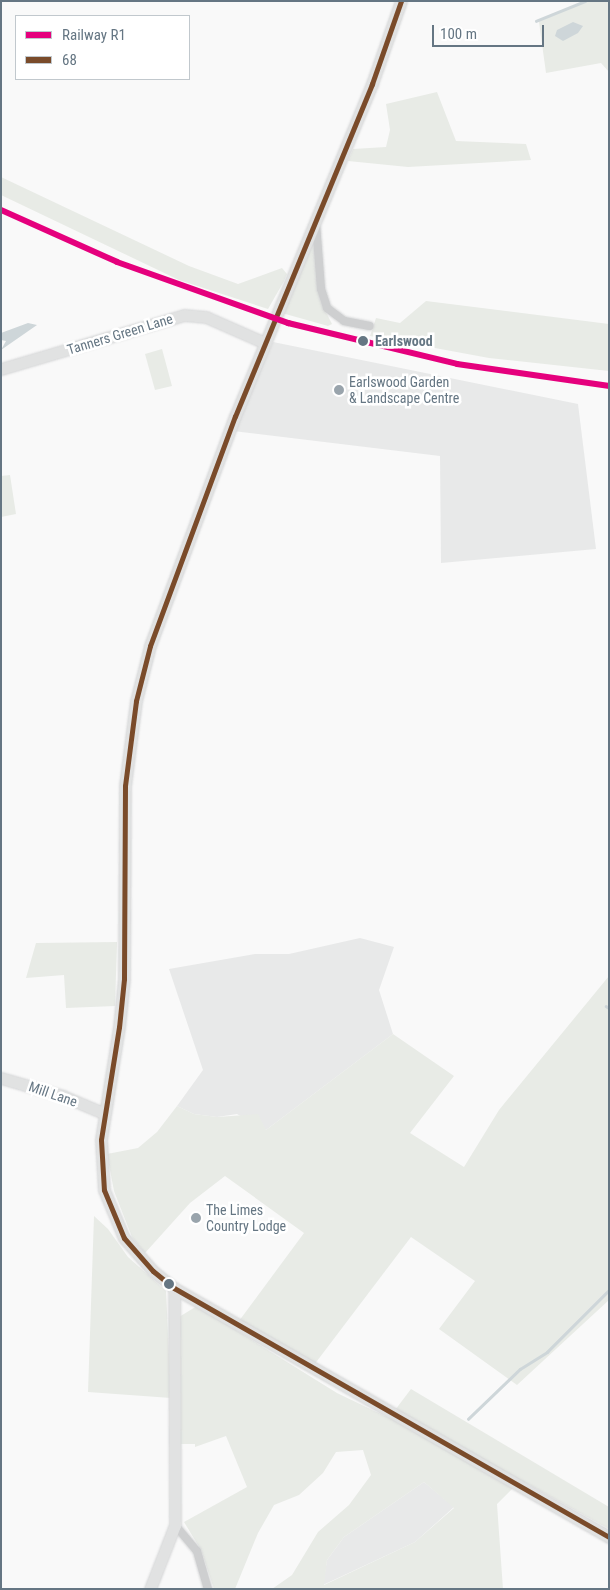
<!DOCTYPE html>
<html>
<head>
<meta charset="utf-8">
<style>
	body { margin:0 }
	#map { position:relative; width:610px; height:1590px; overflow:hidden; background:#f9f9f9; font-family:"Roboto Condensed",sans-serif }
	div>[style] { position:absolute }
	.built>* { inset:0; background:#e8e9e9 }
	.green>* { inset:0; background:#e8ebe6 }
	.water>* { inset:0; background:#ced6d9 }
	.stream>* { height:2.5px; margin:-1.25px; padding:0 1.25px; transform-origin:1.25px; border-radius:1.25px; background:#ced6d9 }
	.roads { filter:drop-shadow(0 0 1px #d5d6d7) drop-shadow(0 0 1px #d5d6d7) }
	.street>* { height:8px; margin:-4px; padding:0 4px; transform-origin:4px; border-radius:4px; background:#cecfd0 }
	.secondary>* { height:11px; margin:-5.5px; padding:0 5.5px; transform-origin:5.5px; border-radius:5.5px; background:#e1e2e2 }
	.bus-1>* { height:5px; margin:-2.5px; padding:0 2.5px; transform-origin:2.5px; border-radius:2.5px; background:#7a4b2a }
	.rail-1>* { height:6px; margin:-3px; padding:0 3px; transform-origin:3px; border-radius:3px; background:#e5007d }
	.dots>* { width:14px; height:14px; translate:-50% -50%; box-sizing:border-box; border:2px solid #fff; border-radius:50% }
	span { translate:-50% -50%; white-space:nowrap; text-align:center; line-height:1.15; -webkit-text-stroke:5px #fff; paint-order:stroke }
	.street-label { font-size:14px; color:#657683 }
	.stop-label { font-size:14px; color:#657683; font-weight:700 }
	.left { translate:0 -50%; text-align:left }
	.poi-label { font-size:14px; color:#657683 }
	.frame { position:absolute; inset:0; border:2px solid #657683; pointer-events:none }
	.legend { position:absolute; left:15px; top:15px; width:175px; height:65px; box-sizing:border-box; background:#fff; border:1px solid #c1c8cd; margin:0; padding:6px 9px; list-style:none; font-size:15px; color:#657683 }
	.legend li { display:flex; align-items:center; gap:10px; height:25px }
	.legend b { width:25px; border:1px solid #c1c8cd }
	.scale { position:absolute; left:432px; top:25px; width:112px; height:22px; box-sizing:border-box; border:2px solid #657683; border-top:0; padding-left:6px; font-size:15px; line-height:18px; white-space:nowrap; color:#657683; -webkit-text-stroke:4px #fff; paint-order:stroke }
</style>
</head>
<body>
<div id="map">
	<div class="built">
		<div style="clip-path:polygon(273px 342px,578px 404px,596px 549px,441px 563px,440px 456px,233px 431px)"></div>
		<div style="clip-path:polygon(360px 938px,394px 947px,379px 990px,393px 1034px,266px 1130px,237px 1114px,217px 1117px,194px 1114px,177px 1106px,203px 1070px,169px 969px,255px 954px,289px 954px)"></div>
		<div style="clip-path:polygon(424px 1482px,454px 1507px,415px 1542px,323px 1585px,327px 1560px,344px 1537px)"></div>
	</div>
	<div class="green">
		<div style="clip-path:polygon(590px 1px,609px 1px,609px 72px,601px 63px,546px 73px,539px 22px,536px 21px)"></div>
		<div style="clip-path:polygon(437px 92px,456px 141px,526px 144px,531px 160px,408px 167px,348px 161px,353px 149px,386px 147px,390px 130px,386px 104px)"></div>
		<div style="clip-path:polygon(1px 177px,189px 266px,238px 284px,282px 268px,287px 274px,284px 281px,268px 309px,179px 280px,1px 195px)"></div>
		<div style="clip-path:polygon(313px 241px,320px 300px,332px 324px,328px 326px,282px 313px)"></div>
		<div style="clip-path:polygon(426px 301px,609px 324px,609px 371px,489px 358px,370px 336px,376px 318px,400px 323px)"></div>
		<div style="clip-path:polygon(162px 349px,172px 386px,155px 390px,145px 354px)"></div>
		<div style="clip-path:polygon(10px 475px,16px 514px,1px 517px,1px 476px)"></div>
		<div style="clip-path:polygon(117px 942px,115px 1006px,66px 1008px,64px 975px,26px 978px,36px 943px)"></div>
		<div style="clip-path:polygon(609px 976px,609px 1300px,517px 1385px,439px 1329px,475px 1281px,411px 1237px,314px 1365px,239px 1321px,304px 1233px,225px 1176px,190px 1203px,145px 1253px,132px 1237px,114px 1191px,107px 1154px,138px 1148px,157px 1132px,177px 1106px,194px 1114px,217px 1117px,258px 1114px,266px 1130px,393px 1034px,454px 1076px,410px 1133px,464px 1167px,499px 1110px)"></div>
		<div style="clip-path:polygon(94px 1216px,108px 1229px,128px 1257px,166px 1291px,171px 1398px,88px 1392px)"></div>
		<div style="clip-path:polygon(evenodd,197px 1306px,337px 1393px,389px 1418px,411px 1389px,609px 1507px,609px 1529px,521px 1480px,497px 1504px,503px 1589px,272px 1589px,292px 1575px,318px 1532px,349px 1505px,371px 1475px,363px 1450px,336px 1452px,323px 1473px,299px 1495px,274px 1505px,258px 1533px,235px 1589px,214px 1589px,201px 1550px,184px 1522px,247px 1487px,226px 1436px,195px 1447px,195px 1444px,179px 1444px,179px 1317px,197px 1306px,424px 1482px,454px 1508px,415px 1542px,324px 1585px,327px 1560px,344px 1537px,424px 1482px)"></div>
	</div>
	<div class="water">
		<div style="clip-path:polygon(573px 22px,583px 26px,578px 33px,563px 41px,555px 36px,557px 30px)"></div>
		<div style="clip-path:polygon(28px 323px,37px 325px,1px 350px,6px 341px,1px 340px,1px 333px)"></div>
	</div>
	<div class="stream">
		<div style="left:536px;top:21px;width:53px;rotate:-22.2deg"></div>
		<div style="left:606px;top:1006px;width:4px;rotate:34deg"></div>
		<div style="left:468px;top:1419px;width:72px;rotate:-43.9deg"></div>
		<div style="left:520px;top:1369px;width:32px;rotate:-32deg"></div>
		<div style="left:547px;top:1352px;width:88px;rotate:-45deg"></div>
	</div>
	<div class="roads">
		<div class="street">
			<div style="left:316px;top:224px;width:65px;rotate:85.6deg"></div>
			<div style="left:321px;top:289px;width:20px;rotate:72deg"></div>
			<div style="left:327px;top:308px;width:21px;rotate:37deg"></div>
			<div style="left:344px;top:321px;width:26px;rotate:11deg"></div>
			<div style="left:175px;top:1525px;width:34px;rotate:50deg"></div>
			<div style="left:197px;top:1551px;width:40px;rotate:74deg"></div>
		</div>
		<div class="secondary">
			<div style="left:401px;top:1px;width:88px;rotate:109.3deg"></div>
			<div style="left:372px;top:84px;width:359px;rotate:112.4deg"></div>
			<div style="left:235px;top:416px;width:245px;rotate:110.3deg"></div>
			<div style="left:150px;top:646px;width:57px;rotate:104.3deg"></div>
			<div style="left:136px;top:701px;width:86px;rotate:97.4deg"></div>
			<div style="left:125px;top:786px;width:193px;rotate:90.3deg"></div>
			<div style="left:124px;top:979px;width:48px;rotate:95.9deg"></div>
			<div style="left:119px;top:1027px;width:114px;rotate:99.1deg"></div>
			<div style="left:101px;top:1140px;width:50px;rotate:86.6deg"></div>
			<div style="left:104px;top:1190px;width:52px;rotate:67.4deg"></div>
			<div style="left:124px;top:1238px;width:44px;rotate:48.7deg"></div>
			<div style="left:153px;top:1271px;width:27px;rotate:39deg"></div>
			<div style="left:174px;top:1288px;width:501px;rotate:29.79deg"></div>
			<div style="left:1px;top:369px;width:191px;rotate:-16.4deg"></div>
			<div style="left:184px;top:315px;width:22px;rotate:5deg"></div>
			<div style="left:206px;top:317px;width:64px;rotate:23.8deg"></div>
			<div style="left:1px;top:1078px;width:65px;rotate:16.2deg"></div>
			<div style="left:63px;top:1096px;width:43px;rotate:23deg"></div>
			<div style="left:150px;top:1589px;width:69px;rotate:-68.7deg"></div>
			<div style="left:175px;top:1525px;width:237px;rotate:-90.2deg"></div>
		</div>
	</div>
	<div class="bus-1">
		<div style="left:401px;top:1px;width:88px;rotate:109.3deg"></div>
		<div style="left:372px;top:84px;width:359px;rotate:112.4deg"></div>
		<div style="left:235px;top:416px;width:245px;rotate:110.3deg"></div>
		<div style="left:150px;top:646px;width:57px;rotate:104.3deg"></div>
		<div style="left:136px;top:701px;width:86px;rotate:97.4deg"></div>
		<div style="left:125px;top:786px;width:193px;rotate:90.3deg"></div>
		<div style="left:124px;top:979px;width:48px;rotate:95.9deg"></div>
		<div style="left:119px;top:1027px;width:114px;rotate:99.1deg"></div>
		<div style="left:101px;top:1140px;width:50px;rotate:86.6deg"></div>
		<div style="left:104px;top:1190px;width:52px;rotate:67.4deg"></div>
		<div style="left:124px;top:1238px;width:44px;rotate:48.7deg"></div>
		<div style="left:153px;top:1271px;width:27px;rotate:39deg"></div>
		<div style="left:174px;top:1288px;width:501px;rotate:29.79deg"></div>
	</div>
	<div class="rail-1">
		<div style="left:1px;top:210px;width:127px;rotate:24.1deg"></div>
		<div style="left:117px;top:262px;width:182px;rotate:19.6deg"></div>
		<div style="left:288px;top:323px;width:174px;rotate:13.6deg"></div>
		<div style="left:457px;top:364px;width:154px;rotate:8.2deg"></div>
	</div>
	<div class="dots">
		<div style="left:363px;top:341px;background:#657683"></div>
		<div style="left:339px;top:390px;background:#99a4ac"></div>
		<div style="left:196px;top:1218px;background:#99a4ac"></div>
		<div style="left:169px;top:1284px;background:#657683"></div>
	</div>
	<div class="street-label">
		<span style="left:120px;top:334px;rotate:-17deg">Tanners Green Lane</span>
		<span style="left:53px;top:1094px;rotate:19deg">Mill Lane</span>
	</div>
	<div class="stop-label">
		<span class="left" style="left:375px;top:341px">Earlswood</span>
	</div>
	<div class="poi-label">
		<span class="left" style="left:349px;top:390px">Earlswood Garden<br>&amp; Landscape Centre</span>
		<span class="left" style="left:206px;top:1218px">The Limes<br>Country Lodge</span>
	</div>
	<div class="frame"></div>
	<ul class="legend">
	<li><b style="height:6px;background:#e5007d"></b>Railway R1</li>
	<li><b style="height:6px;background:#7a4b2a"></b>68</li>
	</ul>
	<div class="scale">100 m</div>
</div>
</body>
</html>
